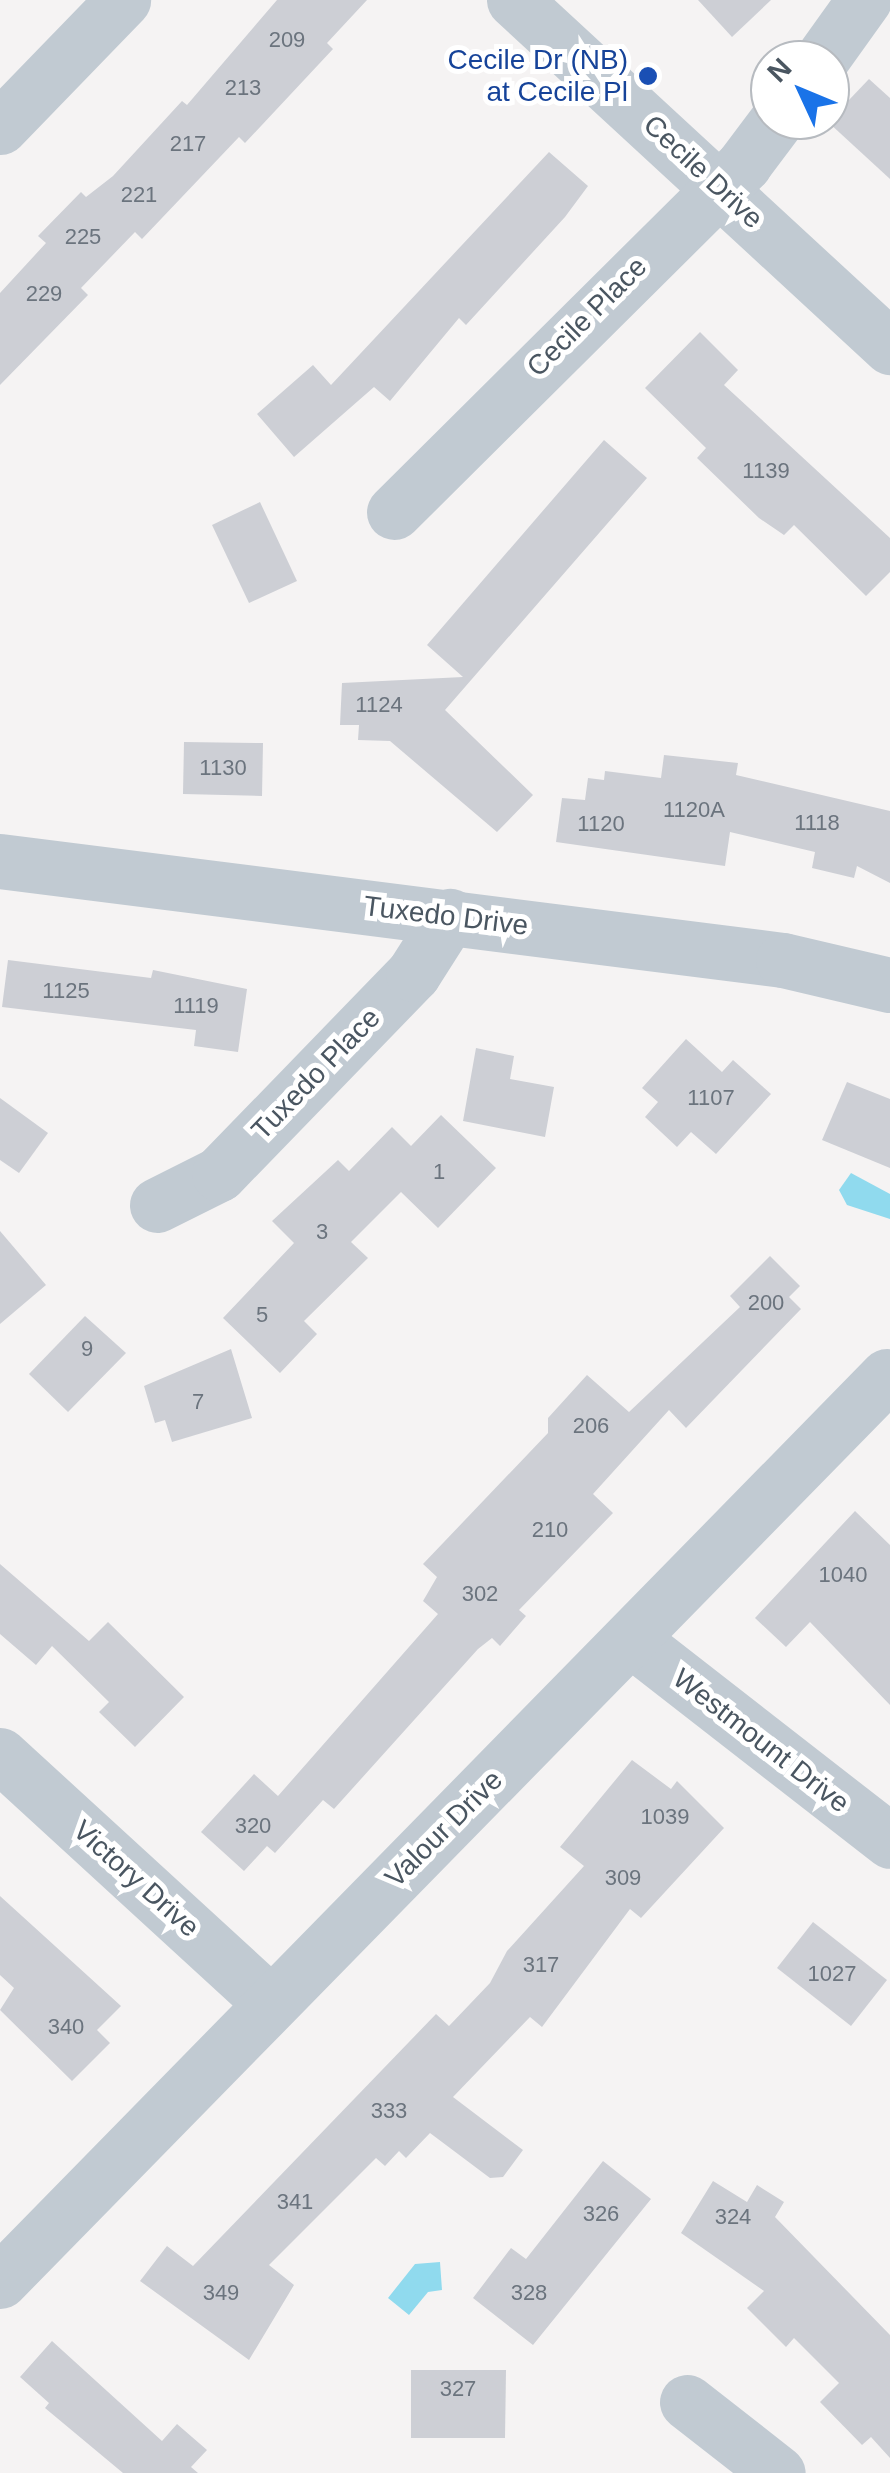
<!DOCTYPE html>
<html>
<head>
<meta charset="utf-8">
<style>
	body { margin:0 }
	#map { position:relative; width:890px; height:2473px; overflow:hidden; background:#f5f3f3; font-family:Arial,sans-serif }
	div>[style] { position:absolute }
	.water>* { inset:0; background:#90daee }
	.building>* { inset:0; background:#cdcfd5 }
	.minor>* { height:55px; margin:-27.5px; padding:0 27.5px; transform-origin:27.5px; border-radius:27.5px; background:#c1cad2 }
	.dots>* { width:28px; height:28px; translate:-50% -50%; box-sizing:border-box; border:5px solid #fff; border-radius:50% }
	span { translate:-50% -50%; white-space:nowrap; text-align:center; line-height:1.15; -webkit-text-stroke:10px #fff; paint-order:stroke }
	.number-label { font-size:22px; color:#6b747e }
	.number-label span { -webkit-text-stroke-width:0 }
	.transit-label { font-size:28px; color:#164399 }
	.right { translate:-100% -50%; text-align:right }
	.street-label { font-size:28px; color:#4a5661 }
	.north { position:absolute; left:750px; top:40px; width:100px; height:100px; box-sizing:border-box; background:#fff; border:2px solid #b7bbc0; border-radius:50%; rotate:314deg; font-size:28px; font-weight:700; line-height:40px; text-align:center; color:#4a5661 }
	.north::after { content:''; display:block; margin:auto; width:35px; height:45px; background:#1a73e8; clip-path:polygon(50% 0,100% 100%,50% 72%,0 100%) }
</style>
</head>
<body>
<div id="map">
	<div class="water">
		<div style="clip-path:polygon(851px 1173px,890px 1194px,890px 1219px,847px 1205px,839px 1190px)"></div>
		<div style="clip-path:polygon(440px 2262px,442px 2290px,428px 2292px,409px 2315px,388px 2298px,415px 2264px)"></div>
	</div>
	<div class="building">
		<div style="clip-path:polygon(277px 0,367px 0,327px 43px,333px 49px,245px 143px,239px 137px,142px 239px,135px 232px,81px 288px,88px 295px,0 385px,0 293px,46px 243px,38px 236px,81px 192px,86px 197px,113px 176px,182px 101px,187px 105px)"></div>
		<div style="clip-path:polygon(698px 0,771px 0,732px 37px)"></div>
		<div style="clip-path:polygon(869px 79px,890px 98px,890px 179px,828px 122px)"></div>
		<div style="clip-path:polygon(549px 152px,588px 186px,565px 217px,466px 325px,459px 318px,390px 401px,374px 387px,294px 457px,257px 414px,313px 365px,331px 385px)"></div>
		<div style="clip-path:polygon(700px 332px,738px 370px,724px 385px,890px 538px,890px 572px,866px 596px,794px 525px,784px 535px,759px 518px,697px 458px,706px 448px,645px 388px)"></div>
		<div style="clip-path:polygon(604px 440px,647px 478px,445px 710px,533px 795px,497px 832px,390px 741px,358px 740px,359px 725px,340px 725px,342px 683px,463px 677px,427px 645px)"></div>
		<div style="clip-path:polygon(260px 502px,297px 581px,249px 603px,212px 525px)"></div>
		<div style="clip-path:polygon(184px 742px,263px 743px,262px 796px,183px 794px)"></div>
		<div style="clip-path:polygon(664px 755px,738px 763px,736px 775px,890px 811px,890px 883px,857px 866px,854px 878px,812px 868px,815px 852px,730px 832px,725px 866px,556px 842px,562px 798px,585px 800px,588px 778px,604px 780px,605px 771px,661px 778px)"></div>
		<div style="clip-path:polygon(8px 960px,151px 978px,153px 970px,247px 989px,238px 1052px,194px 1046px,196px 1030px,2px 1007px)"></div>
		<div style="clip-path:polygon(686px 1039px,722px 1072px,733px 1060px,771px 1094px,716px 1154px,691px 1132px,677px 1147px,645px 1117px,658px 1102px,642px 1088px)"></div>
		<div style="clip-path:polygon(476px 1048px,514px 1056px,510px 1079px,554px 1087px,545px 1137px,463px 1121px)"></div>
		<div style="clip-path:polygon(847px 1082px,890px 1099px,890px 1168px,822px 1140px)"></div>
		<div style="clip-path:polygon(0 1098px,48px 1133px,19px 1173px,0 1160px)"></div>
		<div style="clip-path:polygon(441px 1115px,496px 1168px,438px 1228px,401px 1192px,351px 1242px,368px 1258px,304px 1321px,317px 1334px,280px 1373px,223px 1318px,294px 1243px,272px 1221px,338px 1160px,349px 1171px,392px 1127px,411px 1146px)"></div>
		<div style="clip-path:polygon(0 1231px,46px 1285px,0 1324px)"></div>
		<div style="clip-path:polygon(770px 1256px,800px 1286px,789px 1297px,801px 1309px,686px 1428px,669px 1410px,593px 1494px,613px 1513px,519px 1610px,526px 1616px,500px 1646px,492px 1638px,478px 1649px,334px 1809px,323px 1800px,275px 1853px,267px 1846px,244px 1871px,201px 1832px,254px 1774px,278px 1796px,438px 1614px,423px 1601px,437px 1577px,423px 1564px,548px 1433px,548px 1418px,587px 1375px,629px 1412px,740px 1307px,730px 1296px)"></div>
		<div style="clip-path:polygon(85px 1316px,126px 1353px,68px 1412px,29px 1374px)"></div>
		<div style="clip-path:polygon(231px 1349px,252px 1418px,172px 1442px,165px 1420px,155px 1423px,144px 1386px)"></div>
		<div style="clip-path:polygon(855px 1511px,890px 1545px,890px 1705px,810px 1622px,786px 1647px,755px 1618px)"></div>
		<div style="clip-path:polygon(0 1564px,89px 1641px,108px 1622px,184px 1697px,135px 1747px,99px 1712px,109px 1702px,52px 1646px,36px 1665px,0 1634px)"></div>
		<div style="clip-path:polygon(632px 1760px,671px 1789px,677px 1781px,724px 1828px,641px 1918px,630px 1909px,542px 2027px,530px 2017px,453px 2097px,523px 2150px,503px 2177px,490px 2178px,430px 2133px,406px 2158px,399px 2151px,385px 2166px,376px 2158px,269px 2265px,294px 2285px,249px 2360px,140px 2281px,167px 2246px,193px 2266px,436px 2014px,449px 2026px,490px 1983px,507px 1951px,584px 1866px,560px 1847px)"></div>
		<div style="clip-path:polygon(0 1896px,121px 2006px,97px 2030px,110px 2043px,72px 2081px,0 2010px,14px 1988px,0 1975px)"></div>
		<div style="clip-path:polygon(813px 1922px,887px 1980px,851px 2026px,777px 1968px)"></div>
		<div style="clip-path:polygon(603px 2161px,651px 2199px,533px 2345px,473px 2298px,511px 2248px,526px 2259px)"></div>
		<div style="clip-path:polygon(713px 2181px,747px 2202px,757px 2185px,784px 2202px,775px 2217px,890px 2335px,890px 2458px,871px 2437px,862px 2445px,820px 2402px,839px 2383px,794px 2338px,786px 2347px,747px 2308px,764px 2291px,681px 2233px)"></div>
		<div style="clip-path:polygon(52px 2341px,162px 2441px,177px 2424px,207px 2450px,191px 2467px,198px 2473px,123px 2473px,45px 2408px,49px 2403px,20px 2377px)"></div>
		<div style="clip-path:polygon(411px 2370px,506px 2370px,505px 2438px,411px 2438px)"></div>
	</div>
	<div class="minor">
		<div style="left:514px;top:0;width:512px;rotate:42.7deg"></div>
		<div style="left:821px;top:60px;width:74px;rotate:-54.4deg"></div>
		<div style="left:0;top:127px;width:177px;rotate:-45.9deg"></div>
		<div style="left:394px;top:512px;width:494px;rotate:-44.8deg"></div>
		<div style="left:744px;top:164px;width:55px;rotate:-53.1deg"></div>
		<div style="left:0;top:861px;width:789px;rotate:7.21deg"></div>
		<div style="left:783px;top:960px;width:110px;rotate:13.2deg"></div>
		<div style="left:157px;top:1205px;width:69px;rotate:-26.6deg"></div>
		<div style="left:219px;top:1174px;width:279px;rotate:-45.9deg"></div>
		<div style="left:413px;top:974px;width:69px;rotate:-57.5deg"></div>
		<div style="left:632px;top:1640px;width:327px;rotate:37.9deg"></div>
		<div style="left:0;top:1755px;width:367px;rotate:42.5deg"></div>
		<div style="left:0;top:2281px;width:1267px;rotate:-45.58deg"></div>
		<div style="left:687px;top:2402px;width:115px;rotate:38deg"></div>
	</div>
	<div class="dots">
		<div style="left:648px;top:76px;background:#1a4fb4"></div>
	</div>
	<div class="number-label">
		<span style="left:287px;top:40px">209</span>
		<span style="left:243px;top:88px">213</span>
		<span style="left:188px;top:144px">217</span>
		<span style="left:139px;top:195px">221</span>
		<span style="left:83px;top:237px">225</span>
		<span style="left:44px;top:294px">229</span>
		<span style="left:766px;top:471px">1139</span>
		<span style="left:379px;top:705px">1124</span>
		<span style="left:223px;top:768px">1130</span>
		<span style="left:694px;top:810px">1120A</span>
		<span style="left:817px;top:823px">1118</span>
		<span style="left:601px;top:824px">1120</span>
		<span style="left:66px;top:991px">1125</span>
		<span style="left:196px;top:1006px">1119</span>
		<span style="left:711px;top:1098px">1107</span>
		<span style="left:439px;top:1172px">1</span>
		<span style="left:322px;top:1232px">3</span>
		<span style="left:766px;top:1303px">200</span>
		<span style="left:262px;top:1315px">5</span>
		<span style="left:87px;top:1349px">9</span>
		<span style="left:198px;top:1402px">7</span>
		<span style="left:591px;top:1426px">206</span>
		<span style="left:550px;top:1530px">210</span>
		<span style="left:843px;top:1575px">1040</span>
		<span style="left:480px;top:1594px">302</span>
		<span style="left:665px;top:1817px">1039</span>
		<span style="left:253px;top:1826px">320</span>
		<span style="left:623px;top:1878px">309</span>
		<span style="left:541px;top:1965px">317</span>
		<span style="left:832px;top:1974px">1027</span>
		<span style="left:66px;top:2027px">340</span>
		<span style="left:389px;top:2111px">333</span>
		<span style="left:295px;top:2202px">341</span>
		<span style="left:601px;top:2214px">326</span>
		<span style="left:733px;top:2217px">324</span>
		<span style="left:221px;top:2293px">349</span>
		<span style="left:529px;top:2293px">328</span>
		<span style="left:458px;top:2389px">327</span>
	</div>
	<div class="transit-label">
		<span class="right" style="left:628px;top:76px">Cecile Dr (NB)<br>at Cecile Pl</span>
	</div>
	<div class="street-label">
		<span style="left:703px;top:172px;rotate:43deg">Cecile Drive</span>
		<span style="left:587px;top:317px;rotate:-45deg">Cecile Place</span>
		<span style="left:446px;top:916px;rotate:7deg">Tuxedo Drive</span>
		<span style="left:316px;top:1074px;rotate:-46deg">Tuxedo Place</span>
		<span style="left:761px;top:1741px;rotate:38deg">Westmount Drive</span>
		<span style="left:444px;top:1829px;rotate:-45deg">Valour Drive</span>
		<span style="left:136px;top:1879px;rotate:42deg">Victory Drive</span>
	</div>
	<div class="north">N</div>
</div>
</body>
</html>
